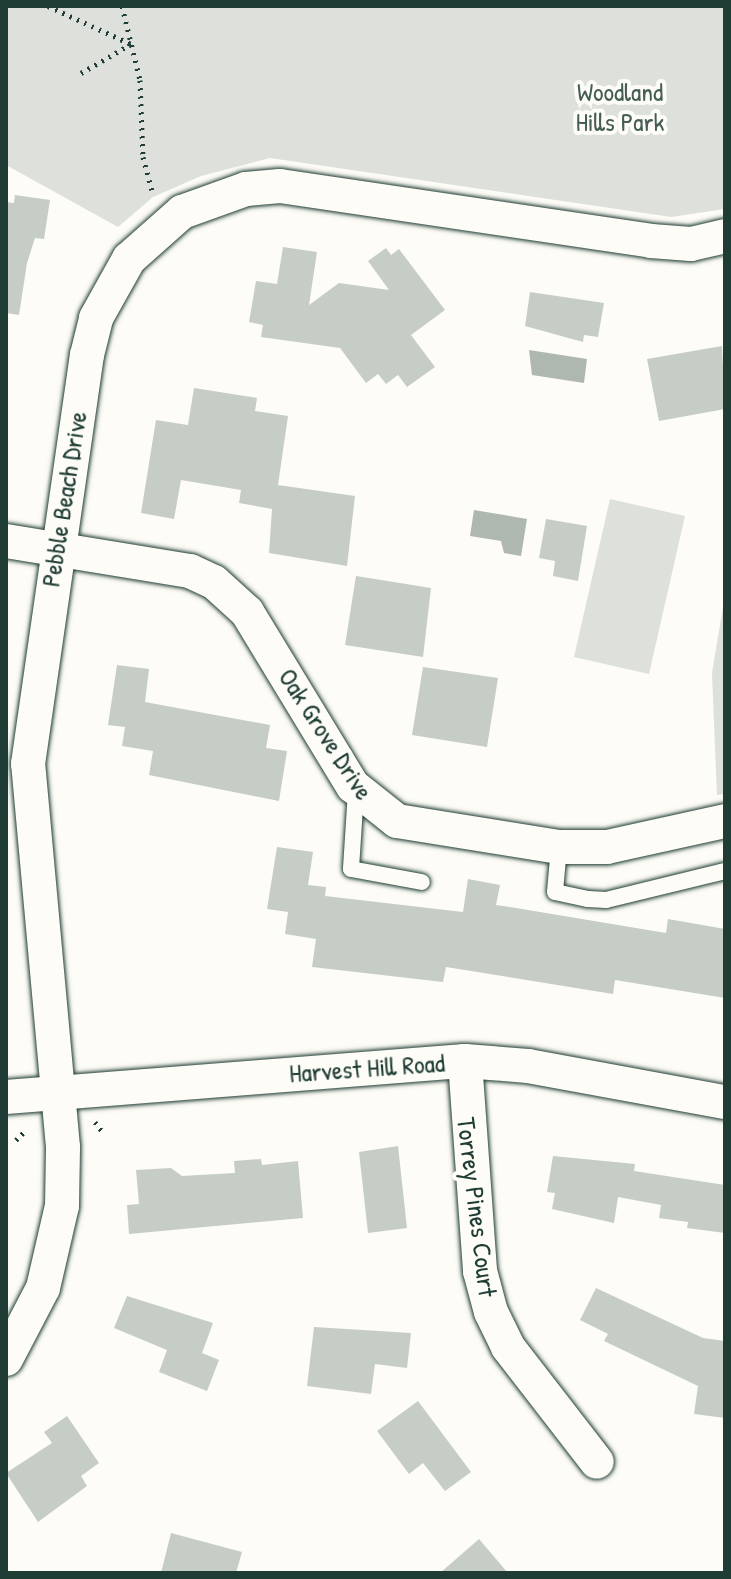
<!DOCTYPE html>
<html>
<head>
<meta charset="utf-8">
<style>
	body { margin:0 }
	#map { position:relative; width:731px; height:1579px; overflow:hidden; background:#fdfcf7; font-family:"Patrick Hand",sans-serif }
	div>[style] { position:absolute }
	.green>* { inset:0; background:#dde0db }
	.water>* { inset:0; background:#aeb8b1 }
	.building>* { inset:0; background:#c6cdc7 }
	.path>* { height:5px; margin-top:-2.5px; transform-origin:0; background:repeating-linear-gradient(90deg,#1f3d34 0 2px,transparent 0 8px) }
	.roads { filter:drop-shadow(0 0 2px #1f3d34) drop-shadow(0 0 2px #1f3d34) }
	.service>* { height:16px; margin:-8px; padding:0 8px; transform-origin:8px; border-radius:8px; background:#fdfcf7 }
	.minor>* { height:34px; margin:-17px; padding:0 17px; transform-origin:17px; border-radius:17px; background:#fdfcf7 }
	span { translate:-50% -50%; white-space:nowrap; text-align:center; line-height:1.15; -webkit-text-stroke:8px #fdfcf7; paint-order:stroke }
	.park-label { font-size:26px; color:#455e55 }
	.street-label { font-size:26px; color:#1f3d34 }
	.frame { position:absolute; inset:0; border:8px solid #1f3d34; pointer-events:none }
</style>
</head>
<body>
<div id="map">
	<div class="green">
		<div style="clip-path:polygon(6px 6px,725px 6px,725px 209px,671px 217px,270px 158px,201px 176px,153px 197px,118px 227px,6px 165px)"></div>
		<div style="clip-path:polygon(610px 499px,685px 516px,649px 674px,574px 657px)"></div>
		<div style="clip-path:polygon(725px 595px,725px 794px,717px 795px,712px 673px)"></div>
	</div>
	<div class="water">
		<div style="clip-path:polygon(529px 350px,587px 359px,584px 383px,532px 375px)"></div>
		<div style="clip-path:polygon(474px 510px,527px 519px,521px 556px,504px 553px,501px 541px,470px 536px)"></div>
	</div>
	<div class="building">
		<div style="clip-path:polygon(15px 195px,50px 200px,44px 239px,35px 238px,27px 263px,19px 315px,6px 313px,6px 202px,14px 203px)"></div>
		<div style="clip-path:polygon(283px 247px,317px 252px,309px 305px,339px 283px,389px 290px,368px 261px,386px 248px,391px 255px,399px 249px,445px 310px,411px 335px,435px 367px,407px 387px,398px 375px,386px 384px,378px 374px,366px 383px,340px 348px,261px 337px,263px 325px,249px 322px,256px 281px,277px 284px)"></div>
		<div style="clip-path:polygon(530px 292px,604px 303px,598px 337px,584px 335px,583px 342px,525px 326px)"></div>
		<div style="clip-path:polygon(722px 346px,725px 409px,659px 421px,647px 359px)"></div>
		<div style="clip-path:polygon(194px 388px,257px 398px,255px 411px,288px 416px,278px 485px,355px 496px,347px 566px,269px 553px,272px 509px,239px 503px,241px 490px,181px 480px,174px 519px,141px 513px,156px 420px,188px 425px)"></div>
		<div style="clip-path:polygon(546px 519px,587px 526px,578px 581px,553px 576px,555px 561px,539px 558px)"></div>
		<div style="clip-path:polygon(356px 576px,431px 588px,423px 657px,345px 645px)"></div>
		<div style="clip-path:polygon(117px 665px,149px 669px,145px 702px,270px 725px,266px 748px,287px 751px,279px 801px,149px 775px,153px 751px,122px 746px,125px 727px,108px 725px)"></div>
		<div style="clip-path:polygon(423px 667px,498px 678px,487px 747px,412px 735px)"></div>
		<div style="clip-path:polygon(277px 847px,313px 852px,308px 885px,326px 887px,325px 896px,463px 912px,468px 879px,500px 885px,496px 905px,516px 908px,666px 933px,668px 919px,725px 929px,725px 998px,615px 980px,613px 994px,446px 967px,443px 982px,312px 967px,316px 939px,285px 934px,288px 912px,267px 909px)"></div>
		<div style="clip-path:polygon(398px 1146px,407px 1228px,368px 1233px,359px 1152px)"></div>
		<div style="clip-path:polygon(553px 1156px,635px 1164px,634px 1171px,725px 1185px,725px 1233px,687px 1228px,688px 1222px,659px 1218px,661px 1205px,618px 1197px,614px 1223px,552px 1209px,555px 1193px,547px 1192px)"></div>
		<div style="clip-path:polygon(261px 1159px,262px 1165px,298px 1161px,303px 1218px,129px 1234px,127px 1205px,139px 1204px,136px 1170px,171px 1168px,182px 1176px,235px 1173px,234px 1161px)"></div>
		<div style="clip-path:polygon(596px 1288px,703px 1338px,725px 1341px,725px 1418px,694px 1414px,698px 1386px,604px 1341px,608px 1334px,580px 1320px)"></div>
		<div style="clip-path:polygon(127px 1296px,213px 1323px,202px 1353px,219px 1360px,207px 1391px,159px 1372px,167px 1350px,114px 1328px)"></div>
		<div style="clip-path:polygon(314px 1327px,411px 1333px,407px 1368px,375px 1364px,371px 1394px,307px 1386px)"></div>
		<div style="clip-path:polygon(418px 1401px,471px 1472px,445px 1491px,423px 1463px,409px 1474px,377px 1431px)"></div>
		<div style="clip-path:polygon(67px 1416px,99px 1463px,81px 1476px,87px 1486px,38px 1522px,6px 1473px,52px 1443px,44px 1432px)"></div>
		<div style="clip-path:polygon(171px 1533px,242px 1552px,236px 1573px,161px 1573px)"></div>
		<div style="clip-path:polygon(479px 1539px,508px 1573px,440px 1573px)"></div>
	</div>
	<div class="path">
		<div style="left:48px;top:6px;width:91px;rotate:24.6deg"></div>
		<div style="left:122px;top:6px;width:76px;rotate:76.3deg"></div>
		<div style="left:140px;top:80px;width:77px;rotate:87.8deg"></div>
		<div style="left:143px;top:157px;width:34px;rotate:75deg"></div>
		<div style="left:81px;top:73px;width:58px;rotate:-30.1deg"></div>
		<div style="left:95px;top:1122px;width:11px;rotate:52deg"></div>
		<div style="left:16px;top:1140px;width:11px;rotate:-45deg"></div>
	</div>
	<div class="roads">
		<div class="service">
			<div style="left:356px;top:791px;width:78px;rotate:93.7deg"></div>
			<div style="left:351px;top:869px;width:72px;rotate:10.4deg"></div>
			<div style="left:559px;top:847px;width:45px;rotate:95.1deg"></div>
			<div style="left:555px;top:892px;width:34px;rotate:12deg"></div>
			<div style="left:588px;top:899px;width:18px;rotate:3deg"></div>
			<div style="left:606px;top:900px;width:122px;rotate:-13.7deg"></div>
		</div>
		<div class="minor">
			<div style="left:6px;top:541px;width:186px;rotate:9.3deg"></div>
			<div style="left:190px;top:571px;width:26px;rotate:25deg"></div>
			<div style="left:214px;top:582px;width:45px;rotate:42.3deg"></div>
			<div style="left:247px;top:612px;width:204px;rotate:58.7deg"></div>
			<div style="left:353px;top:786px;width:56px;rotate:38.5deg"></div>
			<div style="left:397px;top:821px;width:164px;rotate:9.1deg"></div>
			<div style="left:559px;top:847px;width:48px"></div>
			<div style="left:607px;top:847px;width:121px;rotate:-12.4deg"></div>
			<div style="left:465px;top:1061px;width:211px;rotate:85.9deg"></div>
			<div style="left:480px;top:1271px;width:42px;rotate:75deg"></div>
			<div style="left:491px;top:1312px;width:39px;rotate:64deg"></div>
			<div style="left:508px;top:1347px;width:145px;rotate:52.3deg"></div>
			<div style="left:6px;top:1097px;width:460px;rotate:-4.5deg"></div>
			<div style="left:465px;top:1061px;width:63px;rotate:4.5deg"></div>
			<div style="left:528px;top:1066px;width:200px;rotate:10.4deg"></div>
			<div style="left:6px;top:1359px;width:80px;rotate:-62.5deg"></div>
			<div style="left:43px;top:1288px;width:84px;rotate:-77deg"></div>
			<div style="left:62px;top:1206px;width:59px;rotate:-89deg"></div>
			<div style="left:63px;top:1147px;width:385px;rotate:-95.2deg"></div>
			<div style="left:28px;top:764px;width:413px;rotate:-81.8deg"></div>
			<div style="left:87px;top:355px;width:38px;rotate:-76deg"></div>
			<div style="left:96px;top:318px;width:68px;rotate:-60.8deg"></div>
			<div style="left:129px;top:259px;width:71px;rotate:-41.6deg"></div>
			<div style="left:182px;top:212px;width:68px;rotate:-19.8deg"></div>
			<div style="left:246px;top:189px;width:34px;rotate:-5deg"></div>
			<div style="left:280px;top:186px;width:375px;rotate:8.4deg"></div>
			<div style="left:651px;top:241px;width:40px;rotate:4.3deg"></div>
			<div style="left:691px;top:244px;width:35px;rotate:-13deg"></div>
		</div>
	</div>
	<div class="park-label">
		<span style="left:620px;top:107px">Woodland<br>Hills Park</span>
	</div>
	<div class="street-label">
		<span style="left:64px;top:499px;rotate:-81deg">Pebble Beach Drive</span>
		<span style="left:326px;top:734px;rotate:57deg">Oak Grove Drive</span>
		<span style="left:367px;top:1068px;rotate:-4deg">Harvest Hill Road</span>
		<span style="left:477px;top:1207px;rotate:83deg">Torrey Pines Court</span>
	</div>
	<div class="frame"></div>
</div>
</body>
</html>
